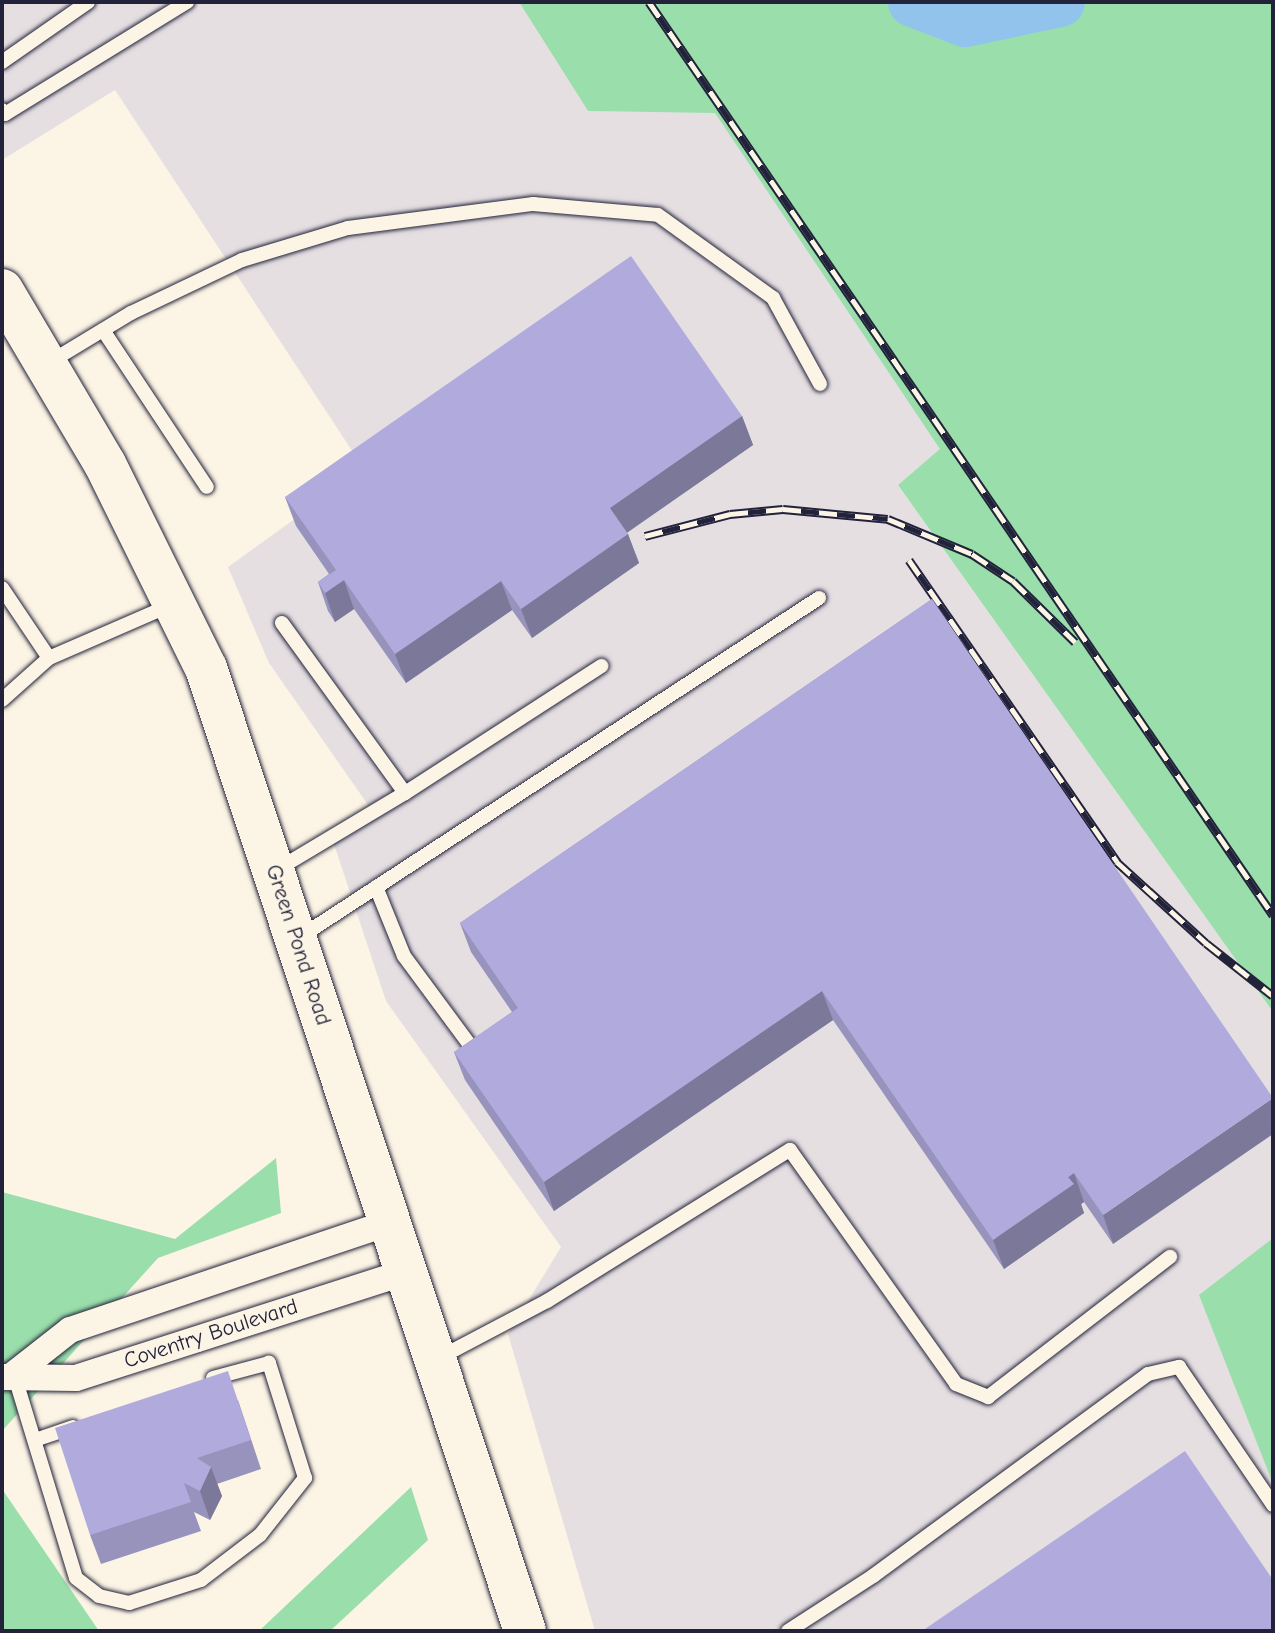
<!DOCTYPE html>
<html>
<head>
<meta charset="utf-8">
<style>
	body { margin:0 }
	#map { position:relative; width:1275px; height:1633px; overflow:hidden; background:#fcf5e5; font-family:"Comic Neue",sans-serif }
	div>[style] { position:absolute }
	.built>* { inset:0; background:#e5dfe2 }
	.green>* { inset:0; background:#99deab }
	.river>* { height:50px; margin:-25px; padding:0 25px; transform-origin:25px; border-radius:25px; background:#91c3ed }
	.roads { filter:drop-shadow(0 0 2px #22223b) drop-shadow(0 0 2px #22223b) }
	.service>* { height:14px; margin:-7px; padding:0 7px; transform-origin:7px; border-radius:7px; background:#fcf5e5 }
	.minor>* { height:26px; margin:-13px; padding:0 13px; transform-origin:13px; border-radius:13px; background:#fcf5e5 }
	.primary>* { height:42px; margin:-21px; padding:0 21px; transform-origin:21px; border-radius:21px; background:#fcf5e5 }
	.rail>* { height:9px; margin-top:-4.5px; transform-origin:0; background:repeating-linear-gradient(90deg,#fcf5e5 0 18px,#22223b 0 36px); box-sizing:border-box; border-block:2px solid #22223b }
	.wall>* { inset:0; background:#9793bd }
	.shaded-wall>* { inset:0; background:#7b789a }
	.building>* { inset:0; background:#b0abdc }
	span { translate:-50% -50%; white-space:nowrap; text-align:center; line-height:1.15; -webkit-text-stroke:6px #fcf5e5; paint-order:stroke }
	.street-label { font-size:22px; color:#22223b }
	.frame { position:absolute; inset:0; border:4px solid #22223b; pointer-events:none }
</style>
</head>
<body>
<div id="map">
	<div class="built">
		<div style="clip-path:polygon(2px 2px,519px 2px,588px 111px,715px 112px,941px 449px,898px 485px,1273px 1012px,1273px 1238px,1200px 1295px,1273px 1484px,1273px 1631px,595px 1631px,508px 1334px,561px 1247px,386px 1001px,331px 835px,373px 812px,269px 663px,228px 567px,364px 469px,115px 90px,2px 160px)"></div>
	</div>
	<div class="green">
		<div style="clip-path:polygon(519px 2px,1273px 2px,1273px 1012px,898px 485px,940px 449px,715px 113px,588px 111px)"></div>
		<div style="clip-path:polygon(276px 1158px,281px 1213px,158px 1258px,2px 1431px,2px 1192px,175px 1239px)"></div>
		<div style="clip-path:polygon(1273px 1238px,1273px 1484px,1199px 1295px)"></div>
		<div style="clip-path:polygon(411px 1487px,428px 1540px,330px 1631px,259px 1631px)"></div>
		<div style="clip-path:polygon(2px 1489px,99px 1631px,2px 1631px)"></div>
	</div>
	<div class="river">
		<div style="left:913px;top:2px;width:56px;rotate:21deg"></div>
		<div style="left:965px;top:22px;width:97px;rotate:-11.9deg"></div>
	</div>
	<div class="roads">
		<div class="service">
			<div style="left:2px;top:62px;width:105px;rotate:-34.9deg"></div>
			<div style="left:2px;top:110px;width:5px;rotate:53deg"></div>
			<div style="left:5px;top:114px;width:214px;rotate:-31.6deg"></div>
			<div style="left:103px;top:330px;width:188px;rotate:56.5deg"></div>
			<div style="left:50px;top:362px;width:95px;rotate:-31.2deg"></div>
			<div style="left:131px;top:313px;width:123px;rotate:-25.5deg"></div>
			<div style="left:242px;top:260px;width:111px;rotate:-16.8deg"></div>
			<div style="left:348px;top:228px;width:187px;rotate:-7.4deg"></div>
			<div style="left:533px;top:204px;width:125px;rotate:5deg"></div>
			<div style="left:658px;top:215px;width:142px;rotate:35.8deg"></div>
			<div style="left:773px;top:298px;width:98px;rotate:61.3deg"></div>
			<div style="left:2px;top:588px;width:84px;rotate:56.1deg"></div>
			<div style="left:2px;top:700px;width:63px;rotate:-41.8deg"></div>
			<div style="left:49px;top:658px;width:135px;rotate:-23.5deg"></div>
			<div style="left:405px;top:793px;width:234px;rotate:-32.9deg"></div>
			<div style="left:278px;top:869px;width:148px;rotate:-30.9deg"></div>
			<div style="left:405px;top:793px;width:210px;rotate:-125.9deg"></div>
			<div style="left:376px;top:887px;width:74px;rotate:67.9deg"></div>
			<div style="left:404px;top:956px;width:124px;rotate:53.5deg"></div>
			<div style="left:300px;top:937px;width:620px;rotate:-33.15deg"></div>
			<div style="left:437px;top:1359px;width:124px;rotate:-27.8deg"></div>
			<div style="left:547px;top:1301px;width:286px;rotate:-31.9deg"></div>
			<div style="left:790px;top:1150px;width:287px;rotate:54.6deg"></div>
			<div style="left:956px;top:1384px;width:35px;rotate:22deg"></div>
			<div style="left:988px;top:1397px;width:230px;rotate:-37.6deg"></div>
			<div style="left:14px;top:1374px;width:213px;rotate:73.1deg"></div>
			<div style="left:76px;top:1578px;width:29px;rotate:38deg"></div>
			<div style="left:99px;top:1596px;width:31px;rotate:13deg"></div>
			<div style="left:129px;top:1603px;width:76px;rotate:-17.7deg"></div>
			<div style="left:201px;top:1580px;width:74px;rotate:-37.3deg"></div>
			<div style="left:260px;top:1535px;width:73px;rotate:-51.7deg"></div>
			<div style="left:305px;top:1478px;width:121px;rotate:-107.4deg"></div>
			<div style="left:269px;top:1363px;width:58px;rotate:165deg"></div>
			<div style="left:35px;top:1440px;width:40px;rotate:-18.9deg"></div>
			<div style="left:788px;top:1631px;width:101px;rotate:-32.9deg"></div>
			<div style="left:873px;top:1576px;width:341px;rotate:-36.3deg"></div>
			<div style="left:1148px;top:1374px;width:32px;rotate:-13deg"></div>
			<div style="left:1179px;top:1367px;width:167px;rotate:55.7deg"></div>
		</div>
		<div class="minor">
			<div style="left:14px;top:1374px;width:71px;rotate:-38.2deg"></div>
			<div style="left:70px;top:1330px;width:336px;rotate:-18.6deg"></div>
			<div style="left:2px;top:1377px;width:74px;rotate:0.8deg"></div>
			<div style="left:76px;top:1378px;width:347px;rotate:-17.8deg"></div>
		</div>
		<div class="primary">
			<div style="left:2px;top:290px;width:202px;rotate:59.4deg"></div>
			<div style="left:105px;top:464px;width:228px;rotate:63.7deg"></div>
			<div style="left:206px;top:668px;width:1014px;rotate:71.67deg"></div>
		</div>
	</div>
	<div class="rail">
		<div style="left:649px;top:2px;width:1106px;rotate:55.65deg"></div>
		<div style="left:645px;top:536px;width:88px;rotate:-14.5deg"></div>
		<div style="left:730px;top:514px;width:53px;rotate:-5.4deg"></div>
		<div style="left:783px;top:509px;width:105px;rotate:5.4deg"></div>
		<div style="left:888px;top:519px;width:91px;rotate:22.6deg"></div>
		<div style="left:972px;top:554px;width:49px;rotate:33.4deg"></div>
		<div style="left:1013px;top:581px;width:87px;rotate:44.5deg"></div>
		<div style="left:909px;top:560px;width:367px;rotate:55.4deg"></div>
		<div style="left:1117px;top:862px;width:120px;rotate:42.3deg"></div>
		<div style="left:1206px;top:943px;width:85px;rotate:38.3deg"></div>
	</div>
	<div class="wall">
		<div style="clip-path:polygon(742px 416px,753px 445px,627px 532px,639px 563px,532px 638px,512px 610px,406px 683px,354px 609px,335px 622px,328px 611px,318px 582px,329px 574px,296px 526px,285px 497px)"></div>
		<div style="clip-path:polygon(932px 599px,1113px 1244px,1084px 1202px,1081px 1204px,1084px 1213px,1004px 1269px,833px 1020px,554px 1211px,465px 1080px,454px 1052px,512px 1012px,471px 952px,460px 923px)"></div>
		<div style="clip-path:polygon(238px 1400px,261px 1469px,217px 1484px,222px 1496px,210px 1520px,194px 1512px,201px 1531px,101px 1564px,90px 1535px)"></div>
	</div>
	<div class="shaded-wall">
		<div style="clip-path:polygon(742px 416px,753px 445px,621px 537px,610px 508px)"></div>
		<div style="clip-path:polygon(628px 534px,639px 563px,532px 638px,521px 609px)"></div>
		<div style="clip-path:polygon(344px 580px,354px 609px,335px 622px,325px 593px)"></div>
		<div style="clip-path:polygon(501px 581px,512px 610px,406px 683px,395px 654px)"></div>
		<div style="clip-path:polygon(822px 991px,833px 1020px,554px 1211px,544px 1182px)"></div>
		<div style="clip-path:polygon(1273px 1098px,1273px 1134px,1113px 1244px,1103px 1215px)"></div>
		<div style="clip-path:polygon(1074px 1173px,1084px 1202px,1081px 1204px,1084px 1213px,1004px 1269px,993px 1240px)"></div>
		<div style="clip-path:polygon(211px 1467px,222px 1496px,210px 1520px,200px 1491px)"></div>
	</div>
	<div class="building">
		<div style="clip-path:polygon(631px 256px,742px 416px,610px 508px,628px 534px,521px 609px,501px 581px,395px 654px,344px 580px,325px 593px,318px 582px,336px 570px,285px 497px)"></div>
		<div style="clip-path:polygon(932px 599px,1273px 1098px,1103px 1215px,1074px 1173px,1068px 1177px,1074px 1184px,993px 1240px,822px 991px,544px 1182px,454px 1052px,518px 1008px,460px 923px)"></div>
		<div style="clip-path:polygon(228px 1371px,251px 1440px,197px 1458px,211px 1467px,200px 1491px,184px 1483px,191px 1502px,90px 1535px,55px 1428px)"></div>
		<div style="clip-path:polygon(1185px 1451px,1273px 1580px,1273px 1631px,922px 1631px)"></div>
	</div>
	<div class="street-label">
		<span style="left:298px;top:945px;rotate:72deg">Green Pond Road</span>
		<span style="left:211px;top:1334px;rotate:-18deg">Coventry Boulevard</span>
	</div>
	<div class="frame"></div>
</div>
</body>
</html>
